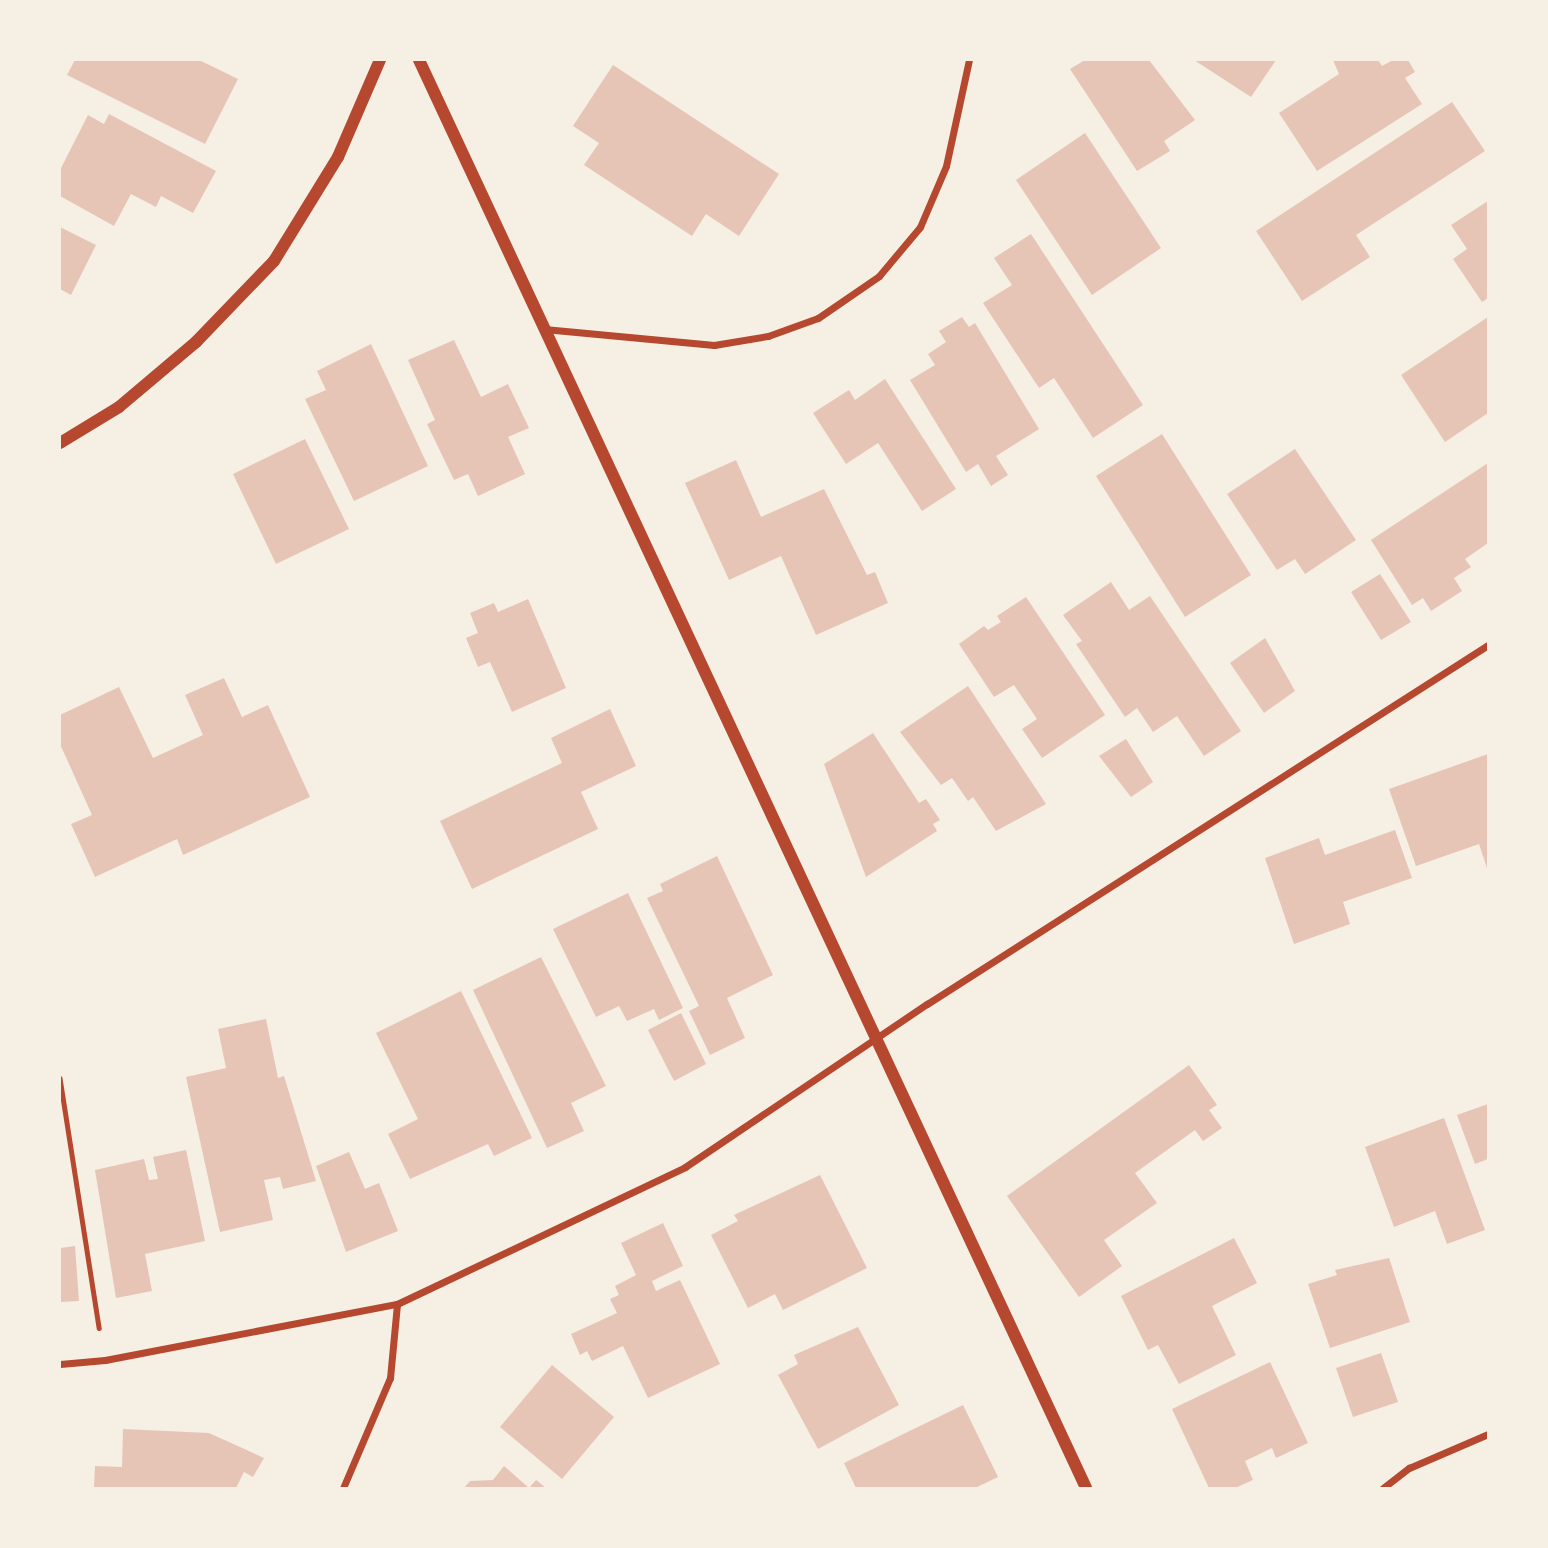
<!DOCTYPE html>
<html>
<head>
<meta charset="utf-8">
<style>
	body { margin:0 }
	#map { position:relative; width:1548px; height:1548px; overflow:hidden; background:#f6efe4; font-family:Jost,sans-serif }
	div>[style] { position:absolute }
	.building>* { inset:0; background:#e6c5b7 }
	.path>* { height:4.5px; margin:-2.25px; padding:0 2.25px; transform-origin:2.25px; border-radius:2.25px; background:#b5482f }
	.minor>* { height:7px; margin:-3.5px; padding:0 3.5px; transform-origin:3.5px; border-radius:3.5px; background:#b5482f }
	.tertiary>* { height:12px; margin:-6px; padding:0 6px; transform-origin:6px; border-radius:6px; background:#b5482f }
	span { translate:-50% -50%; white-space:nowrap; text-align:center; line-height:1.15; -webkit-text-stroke:5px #f6efe4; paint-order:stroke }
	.frame { position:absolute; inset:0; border:61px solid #f6efe4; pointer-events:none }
</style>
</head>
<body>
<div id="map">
	<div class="building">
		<div style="clip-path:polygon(75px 60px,199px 60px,238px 79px,205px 144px,67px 75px)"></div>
		<div style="clip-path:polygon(1085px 60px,1149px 60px,1195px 120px,1164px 141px,1170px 151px,1137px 171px,1070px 69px)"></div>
		<div style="clip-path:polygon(1194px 60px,1276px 60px,1251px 97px)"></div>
		<div style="clip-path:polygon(1333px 60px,1378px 60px,1382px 66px,1393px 60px,1408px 60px,1415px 72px,1405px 78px,1422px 104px,1317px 171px,1279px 113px,1339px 74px)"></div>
		<div style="clip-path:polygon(613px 65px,779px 174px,739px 236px,706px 214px,692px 236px,584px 165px,599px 143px,573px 126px)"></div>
		<div style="clip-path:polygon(1452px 102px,1485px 151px,1356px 235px,1370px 257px,1302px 301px,1256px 231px)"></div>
		<div style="clip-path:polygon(109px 114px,216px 171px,193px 213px,161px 196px,156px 207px,131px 194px,114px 226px,60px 196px,60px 170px,88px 115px,104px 124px)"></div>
		<div style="clip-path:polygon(1085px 133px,1161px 248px,1092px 295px,1016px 180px)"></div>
		<div style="clip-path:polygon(1488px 201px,1488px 298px,1482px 302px,1453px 259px,1467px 249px,1451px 225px)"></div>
		<div style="clip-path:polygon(60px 227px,96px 245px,71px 295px,60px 289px)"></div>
		<div style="clip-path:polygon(1031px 234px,1143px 405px,1093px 438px,1054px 378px,1039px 388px,983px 303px,1012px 285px,994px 258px)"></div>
		<div style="clip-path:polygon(962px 317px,969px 327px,975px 323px,1039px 429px,996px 456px,1008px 475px,991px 486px,978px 464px,966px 472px,910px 380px,935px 365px,928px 354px,946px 342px,939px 331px)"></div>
		<div style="clip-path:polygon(1488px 317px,1488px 413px,1445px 442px,1401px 375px)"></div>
		<div style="clip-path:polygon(454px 340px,481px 397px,508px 384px,529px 428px,508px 437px,525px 474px,478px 496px,468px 474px,454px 480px,427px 424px,435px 420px,408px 360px)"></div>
		<div style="clip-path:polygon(371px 344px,428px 466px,354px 501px,305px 399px,326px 390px,317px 371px)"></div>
		<div style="clip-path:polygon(885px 379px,956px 489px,922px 511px,878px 443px,846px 464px,813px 413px,849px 390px,855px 400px)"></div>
		<div style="clip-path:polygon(1162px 434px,1251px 575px,1185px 617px,1096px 476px)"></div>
		<div style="clip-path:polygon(305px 439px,349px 529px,276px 564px,233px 474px)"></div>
		<div style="clip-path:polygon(1295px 449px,1356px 540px,1305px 574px,1295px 559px,1277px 570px,1227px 494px)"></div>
		<div style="clip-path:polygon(736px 460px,761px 517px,824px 489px,867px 575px,875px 572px,888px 603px,816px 635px,781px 556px,729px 580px,685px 483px)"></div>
		<div style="clip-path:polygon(1488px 463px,1488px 543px,1465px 559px,1471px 567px,1454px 578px,1462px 591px,1431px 611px,1423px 598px,1412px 605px,1371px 540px)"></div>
		<div style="clip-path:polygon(1380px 574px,1411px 622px,1381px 640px,1351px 592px)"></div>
		<div style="clip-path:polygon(1111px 582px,1129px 610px,1150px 596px,1241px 731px,1204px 756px,1177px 716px,1153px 732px,1137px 708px,1125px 717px,1076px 644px,1082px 641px,1063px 615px)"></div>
		<div style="clip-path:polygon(1026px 597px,1105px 715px,1042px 758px,1022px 729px,1037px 719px,1014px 685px,994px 697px,959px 644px,984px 626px,988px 630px,1001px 622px,997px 616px)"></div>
		<div style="clip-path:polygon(528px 599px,566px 688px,512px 712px,490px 662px,478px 667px,466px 638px,478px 633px,470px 613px,494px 603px,498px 612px)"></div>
		<div style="clip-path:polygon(1265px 638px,1295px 691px,1264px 713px,1230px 663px)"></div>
		<div style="clip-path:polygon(224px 678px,242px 717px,268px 705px,310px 797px,183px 855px,177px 839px,95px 877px,71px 824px,92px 815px,60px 744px,60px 715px,119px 687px,153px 758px,203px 735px,185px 695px)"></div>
		<div style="clip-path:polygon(968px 686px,1046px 804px,996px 831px,973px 797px,968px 801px,952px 778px,941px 785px,900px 732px)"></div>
		<div style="clip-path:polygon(610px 709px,636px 766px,581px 792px,598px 829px,472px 889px,440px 821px,562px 763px,551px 738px)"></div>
		<div style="clip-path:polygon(873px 733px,919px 803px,926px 799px,940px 820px,933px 824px,937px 831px,866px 877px,824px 764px)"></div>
		<div style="clip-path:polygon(1126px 739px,1153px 782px,1131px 797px,1099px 756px)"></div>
		<div style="clip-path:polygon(1488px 754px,1488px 871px,1479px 844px,1416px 866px,1389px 789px)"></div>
		<div style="clip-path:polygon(1395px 830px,1412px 878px,1343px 902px,1350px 924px,1294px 944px,1265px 858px,1319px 838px,1325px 855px)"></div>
		<div style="clip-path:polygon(717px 856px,773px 975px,727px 998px,745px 1038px,710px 1055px,689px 1011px,699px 1006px,647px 898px,663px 891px,660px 884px)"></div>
		<div style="clip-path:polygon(628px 893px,683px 1008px,659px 1020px,654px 1009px,627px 1021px,619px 1006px,596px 1017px,553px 929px)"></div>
		<div style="clip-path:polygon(541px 957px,606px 1086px,571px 1103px,584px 1131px,547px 1148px,473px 990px)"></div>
		<div style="clip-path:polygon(461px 991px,532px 1138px,494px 1156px,488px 1144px,410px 1179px,388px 1134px,418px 1119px,376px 1033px)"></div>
		<div style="clip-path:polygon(681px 1013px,706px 1064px,674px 1081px,648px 1030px)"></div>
		<div style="clip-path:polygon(266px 1019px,278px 1078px,284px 1076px,316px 1181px,283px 1189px,280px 1177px,264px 1180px,273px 1220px,220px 1232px,186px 1077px,226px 1068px,218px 1029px)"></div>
		<div style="clip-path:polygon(1189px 1065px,1217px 1105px,1209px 1110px,1222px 1128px,1203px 1141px,1195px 1130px,1135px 1173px,1157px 1203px,1104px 1240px,1122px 1266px,1079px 1297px,1007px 1196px)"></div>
		<div style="clip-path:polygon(1488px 1104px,1488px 1159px,1475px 1164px,1457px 1115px)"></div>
		<div style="clip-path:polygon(1444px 1118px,1485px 1230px,1447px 1244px,1435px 1211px,1394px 1227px,1365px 1147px)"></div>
		<div style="clip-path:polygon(186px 1150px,205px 1241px,145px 1254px,152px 1291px,116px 1298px,95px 1170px,144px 1159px,149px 1180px,158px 1179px,153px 1157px)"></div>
		<div style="clip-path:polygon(349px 1152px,365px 1189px,379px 1183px,398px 1231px,346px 1252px,316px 1166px)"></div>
		<div style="clip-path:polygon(820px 1175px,867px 1268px,783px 1310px,775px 1294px,748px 1308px,711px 1235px,738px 1221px,734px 1215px)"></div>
		<div style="clip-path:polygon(663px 1223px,683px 1266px,652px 1281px,656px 1291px,680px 1280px,720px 1364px,648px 1398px,623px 1346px,592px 1361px,587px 1351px,580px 1355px,571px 1334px,617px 1313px,610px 1299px,619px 1295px,615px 1286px,636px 1275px,621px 1243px)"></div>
		<div style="clip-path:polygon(1234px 1238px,1257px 1283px,1212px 1306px,1236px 1355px,1179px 1384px,1158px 1345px,1148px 1350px,1121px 1296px)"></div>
		<div style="clip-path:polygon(75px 1246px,79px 1301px,60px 1302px,60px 1248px)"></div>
		<div style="clip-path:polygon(1389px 1258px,1410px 1322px,1330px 1348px,1308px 1284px,1337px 1275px,1335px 1270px)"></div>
		<div style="clip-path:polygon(858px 1327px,899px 1405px,818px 1449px,778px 1375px,798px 1364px,794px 1355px)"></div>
		<div style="clip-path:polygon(1381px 1353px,1398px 1402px,1353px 1417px,1336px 1368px)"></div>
		<div style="clip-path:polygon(1270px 1362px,1308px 1443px,1276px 1458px,1272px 1448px,1245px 1461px,1253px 1480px,1235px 1488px,1209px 1488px,1172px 1409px)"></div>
		<div style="clip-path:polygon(552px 1365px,614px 1417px,562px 1479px,500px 1427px)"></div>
		<div style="clip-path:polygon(963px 1405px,998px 1477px,975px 1488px,856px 1488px,844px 1463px)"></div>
		<div style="clip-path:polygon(123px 1429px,209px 1433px,264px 1458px,253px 1477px,244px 1472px,236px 1488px,94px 1488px,95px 1466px,122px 1467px)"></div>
		<div style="clip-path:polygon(504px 1466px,529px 1488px,536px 1480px,546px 1488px,464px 1488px,470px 1481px,493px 1480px)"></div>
	</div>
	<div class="path">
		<div style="left:60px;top:1078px;width:253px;rotate:81.1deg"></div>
	</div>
	<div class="minor">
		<div style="left:544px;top:329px;width:171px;rotate:5.4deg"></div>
		<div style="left:714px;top:345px;width:55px;rotate:-9.5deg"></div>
		<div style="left:768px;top:336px;width:53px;rotate:-19.8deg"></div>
		<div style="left:818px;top:318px;width:74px;rotate:-34.5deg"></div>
		<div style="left:879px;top:276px;width:64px;rotate:-50.1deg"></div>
		<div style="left:920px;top:227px;width:66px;rotate:-66.9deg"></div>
		<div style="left:946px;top:166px;width:108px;rotate:-77.8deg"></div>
		<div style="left:60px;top:1364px;width:45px;rotate:-5.1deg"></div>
		<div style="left:105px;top:1360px;width:297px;rotate:-10.9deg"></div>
		<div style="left:397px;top:1304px;width:319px;rotate:-25.4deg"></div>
		<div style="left:685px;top:1167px;width:292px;rotate:-34deg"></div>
		<div style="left:927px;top:1004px;width:666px;rotate:-32.62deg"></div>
		<div style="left:343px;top:1488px;width:120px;rotate:-66.9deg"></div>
		<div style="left:390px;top:1378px;width:74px;rotate:-84.6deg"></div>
		<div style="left:1383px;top:1488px;width:33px;rotate:-38deg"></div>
		<div style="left:1409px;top:1468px;width:86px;rotate:-23.3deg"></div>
	</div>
	<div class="tertiary">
		<div style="left:419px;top:60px;width:1576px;rotate:64.96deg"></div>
		<div style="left:60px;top:443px;width:69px;rotate:-31.4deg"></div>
		<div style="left:119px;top:407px;width:101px;rotate:-40.2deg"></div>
		<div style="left:196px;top:342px;width:112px;rotate:-46.1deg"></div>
		<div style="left:274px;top:261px;width:122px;rotate:-58.4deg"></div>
		<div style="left:338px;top:157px;width:106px;rotate:-66.6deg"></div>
	</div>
	<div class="frame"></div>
</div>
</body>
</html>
